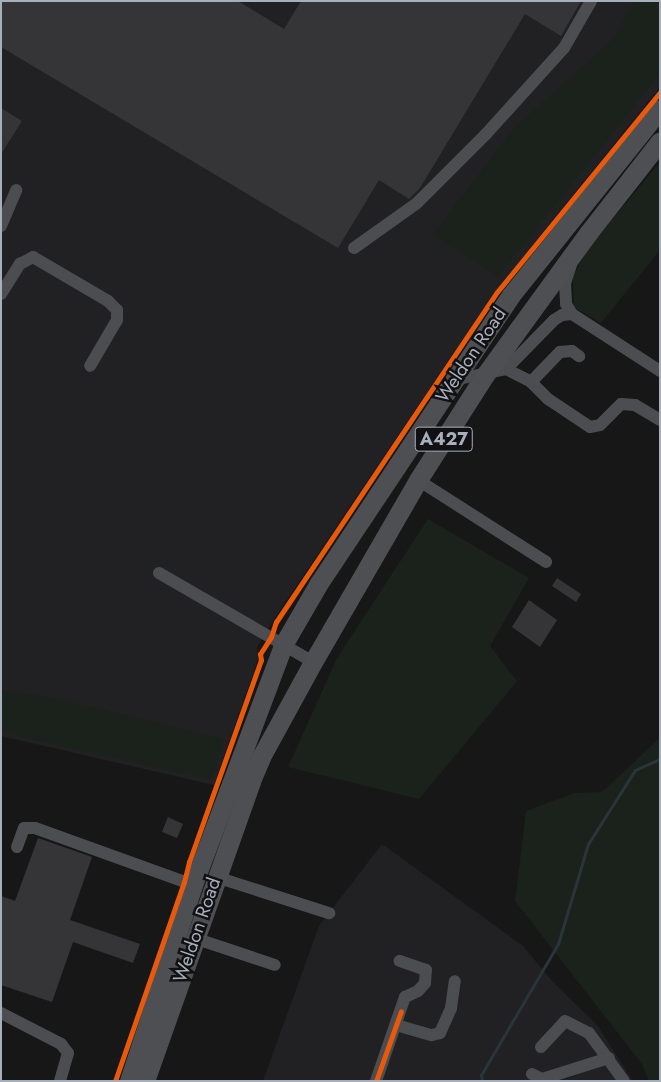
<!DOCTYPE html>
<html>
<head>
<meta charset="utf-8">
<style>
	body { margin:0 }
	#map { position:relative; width:661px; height:1082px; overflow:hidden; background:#171717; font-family:Jost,sans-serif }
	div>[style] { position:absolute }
	.built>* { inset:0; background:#212123 }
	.green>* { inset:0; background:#1b221b }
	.stream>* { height:3px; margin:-1.5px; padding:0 1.5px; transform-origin:1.5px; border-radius:1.5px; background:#29353a }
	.building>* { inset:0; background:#353537 }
	.minor>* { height:12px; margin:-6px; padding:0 6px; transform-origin:6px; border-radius:6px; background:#4b4d50 }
	.highway>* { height:19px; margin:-9.5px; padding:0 9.5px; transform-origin:9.5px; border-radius:9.5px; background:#4d4f52 }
	.cycleway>* { height:5px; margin:-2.5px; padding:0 2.5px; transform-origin:2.5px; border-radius:2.5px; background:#e8590c }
	span { translate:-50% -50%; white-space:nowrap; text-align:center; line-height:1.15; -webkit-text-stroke:5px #111113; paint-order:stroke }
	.shield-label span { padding:1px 4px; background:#111113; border:1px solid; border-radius:4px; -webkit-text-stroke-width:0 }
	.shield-label { font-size:18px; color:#a7afba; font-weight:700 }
	.street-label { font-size:19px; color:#a7afba }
	.frame { position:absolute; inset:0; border:2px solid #a7afba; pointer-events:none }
</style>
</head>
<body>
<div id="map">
	<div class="built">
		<div style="clip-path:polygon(1px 1px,660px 1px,660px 87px,494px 293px,276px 616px,257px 647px,258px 659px,214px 785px,1px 736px)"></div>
		<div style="clip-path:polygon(382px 844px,523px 946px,553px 982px,597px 1025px,633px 1081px,263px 1081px,319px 926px)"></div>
	</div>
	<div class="green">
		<div style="clip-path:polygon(635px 1px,660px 1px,660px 74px,498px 277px,433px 235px,515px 127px,613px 39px)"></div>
		<div style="clip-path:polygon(660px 162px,660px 250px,601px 323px,574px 307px,573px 277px,586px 251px)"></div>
		<div style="clip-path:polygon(428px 519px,529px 578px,490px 646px,517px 681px,419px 799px,288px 767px,337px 658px)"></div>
		<div style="clip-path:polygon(1px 690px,59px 699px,224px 739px,211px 780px,1px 732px)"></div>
		<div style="clip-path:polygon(660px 738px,660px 1081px,649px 1081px,642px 1064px,515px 901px,526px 811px,575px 793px,602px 792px)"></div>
	</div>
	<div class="stream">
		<div style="left:482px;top:1081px;width:6px;rotate:-99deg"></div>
		<div style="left:481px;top:1075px;width:152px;rotate:-59.6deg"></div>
		<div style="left:558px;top:944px;width:104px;rotate:-73.3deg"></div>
		<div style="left:588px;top:844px;width:88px;rotate:-57.6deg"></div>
		<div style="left:635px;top:770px;width:27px;rotate:-24deg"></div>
	</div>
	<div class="building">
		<div style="clip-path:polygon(1px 1px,238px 1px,284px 29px,301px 1px,581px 1px,561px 36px,525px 14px,420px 188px,409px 199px,379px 180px,338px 248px,1px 47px)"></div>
		<div style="clip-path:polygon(1px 108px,22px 121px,1px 154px)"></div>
		<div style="clip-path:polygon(557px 578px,581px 594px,576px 602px,552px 586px)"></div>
		<div style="clip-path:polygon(529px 600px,557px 620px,540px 647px,512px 627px)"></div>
		<div style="clip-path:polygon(168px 817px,183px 824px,177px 838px,162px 832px)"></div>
		<div style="clip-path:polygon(38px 838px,92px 857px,70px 920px,140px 944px,133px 963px,73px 942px,52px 1002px,1px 985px,1px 896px,15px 901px)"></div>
	</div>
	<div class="minor">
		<div style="left:1px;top:226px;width:39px;rotate:-67deg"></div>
		<div style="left:354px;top:248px;width:77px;rotate:-35.5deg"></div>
		<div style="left:417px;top:203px;width:98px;rotate:-45deg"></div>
		<div style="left:486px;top:134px;width:116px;rotate:-47.8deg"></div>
		<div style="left:564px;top:48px;width:54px;rotate:-60.1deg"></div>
		<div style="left:571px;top:265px;width:19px;rotate:108deg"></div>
		<div style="left:565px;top:283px;width:21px;rotate:87deg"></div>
		<div style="left:566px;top:304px;width:12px;rotate:59deg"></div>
		<div style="left:572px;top:314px;width:105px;rotate:32.9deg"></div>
		<div style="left:1px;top:294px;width:36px;rotate:-58deg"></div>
		<div style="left:20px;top:264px;width:15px;rotate:-28deg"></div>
		<div style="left:33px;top:257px;width:87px;rotate:30.4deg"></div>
		<div style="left:108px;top:301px;width:13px;rotate:45deg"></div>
		<div style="left:117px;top:310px;width:10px;rotate:90deg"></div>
		<div style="left:117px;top:320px;width:53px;rotate:120.4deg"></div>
		<div style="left:506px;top:369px;width:28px;rotate:27deg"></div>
		<div style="left:531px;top:382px;width:24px;rotate:45deg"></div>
		<div style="left:548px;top:399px;width:50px;rotate:33.7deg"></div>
		<div style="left:590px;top:427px;width:10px;rotate:-11deg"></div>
		<div style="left:600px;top:425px;width:30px;rotate:-45deg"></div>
		<div style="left:621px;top:404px;width:14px;rotate:4deg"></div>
		<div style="left:635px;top:405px;width:29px;rotate:31deg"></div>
		<div style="left:454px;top:380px;width:53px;rotate:-11.9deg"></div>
		<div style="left:506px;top:369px;width:69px;rotate:-45.6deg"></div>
		<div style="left:554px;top:320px;width:9px;rotate:-32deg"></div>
		<div style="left:562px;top:315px;width:10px;rotate:-6deg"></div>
		<div style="left:531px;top:382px;width:42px;rotate:-46deg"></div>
		<div style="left:560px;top:352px;width:12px;rotate:-5deg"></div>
		<div style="left:572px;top:351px;width:9px;rotate:36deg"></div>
		<div style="left:418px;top:480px;width:152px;rotate:32.6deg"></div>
		<div style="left:159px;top:573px;width:178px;rotate:30deg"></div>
		<div style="left:17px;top:847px;width:20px;rotate:-70deg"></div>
		<div style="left:24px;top:828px;width:11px"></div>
		<div style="left:35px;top:828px;width:168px;rotate:19.8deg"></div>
		<div style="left:216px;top:877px;width:119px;rotate:17.7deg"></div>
		<div style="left:194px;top:938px;width:85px;rotate:18.4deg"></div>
		<div style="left:1px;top:1013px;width:68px;rotate:27.3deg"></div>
		<div style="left:61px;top:1044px;width:11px;rotate:52deg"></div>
		<div style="left:68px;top:1053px;width:29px;rotate:106deg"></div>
		<div style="left:396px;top:1025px;width:37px;rotate:16deg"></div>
		<div style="left:432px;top:1035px;width:8px;rotate:-14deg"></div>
		<div style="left:440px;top:1033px;width:27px;rotate:-66deg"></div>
		<div style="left:451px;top:1008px;width:27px;rotate:-82deg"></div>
		<div style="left:541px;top:1047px;width:35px;rotate:-47deg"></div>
		<div style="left:565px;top:1021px;width:27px;rotate:27deg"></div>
		<div style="left:589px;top:1033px;width:59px;rotate:53.9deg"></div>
		<div style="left:532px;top:1074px;width:11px;rotate:27deg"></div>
		<div style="left:542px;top:1079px;width:70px;rotate:-17.4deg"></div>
		<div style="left:376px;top:1081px;width:89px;rotate:-71deg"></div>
		<div style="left:405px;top:997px;width:14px;rotate:-25deg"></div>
		<div style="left:418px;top:991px;width:11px;rotate:-49deg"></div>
		<div style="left:425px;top:983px;width:13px;rotate:-86deg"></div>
		<div style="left:426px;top:970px;width:28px;rotate:-161deg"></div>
	</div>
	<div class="highway">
		<div style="left:129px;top:1081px;width:206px;rotate:-71.9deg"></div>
		<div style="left:193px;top:885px;width:256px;rotate:-69.4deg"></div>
		<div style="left:283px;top:645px;width:72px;rotate:-59.9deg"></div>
		<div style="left:319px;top:583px;width:346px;rotate:-56.3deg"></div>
		<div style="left:511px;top:295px;width:238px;rotate:-51.3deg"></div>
		<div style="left:145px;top:1081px;width:318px;rotate:-70.5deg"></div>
		<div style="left:251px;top:781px;width:26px;rotate:-67deg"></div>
		<div style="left:261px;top:757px;width:108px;rotate:-61.3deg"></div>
		<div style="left:313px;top:662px;width:210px;rotate:-60deg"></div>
		<div style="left:418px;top:480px;width:125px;rotate:-57.5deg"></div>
		<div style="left:485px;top:375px;width:177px;rotate:-54deg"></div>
		<div style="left:589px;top:232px;width:115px;rotate:-52deg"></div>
	</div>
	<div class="cycleway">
		<div style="left:115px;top:1081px;width:211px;rotate:-70.9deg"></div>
		<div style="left:184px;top:882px;width:21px;rotate:-76deg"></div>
		<div style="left:189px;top:862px;width:214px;rotate:-70.4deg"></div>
		<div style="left:261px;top:660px;width:6px;rotate:-99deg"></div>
		<div style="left:260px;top:654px;width:20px;rotate:-57deg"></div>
		<div style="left:271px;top:637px;width:16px;rotate:-72deg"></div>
		<div style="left:276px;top:622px;width:397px;rotate:-56.2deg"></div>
		<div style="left:497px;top:292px;width:258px;rotate:-50.8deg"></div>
		<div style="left:376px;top:1081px;width:74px;rotate:-70.3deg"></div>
	</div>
	<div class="shield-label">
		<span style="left:444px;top:439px">A427</span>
	</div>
	<div class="street-label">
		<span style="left:471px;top:355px;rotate:-56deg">Weldon Road</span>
		<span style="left:197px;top:930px;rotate:-71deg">Weldon Road</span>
	</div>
	<div class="frame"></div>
</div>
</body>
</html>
